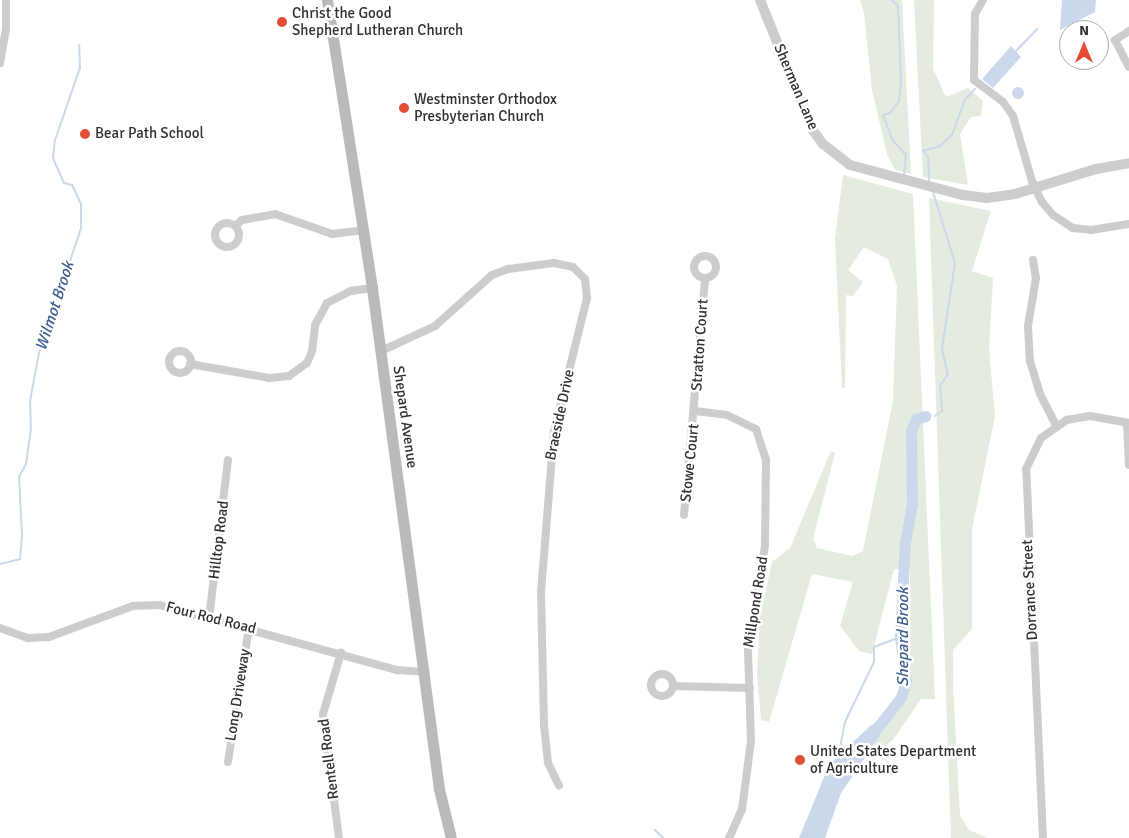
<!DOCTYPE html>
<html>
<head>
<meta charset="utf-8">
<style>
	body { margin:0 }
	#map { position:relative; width:1129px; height:838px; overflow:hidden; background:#fff; font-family:Signika,sans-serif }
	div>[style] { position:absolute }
	.green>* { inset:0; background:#e3ecde }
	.water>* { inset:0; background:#cbd8ec }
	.round { border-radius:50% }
	.stream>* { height:2px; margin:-1px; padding:0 1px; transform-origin:1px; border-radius:1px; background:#cbd8ec }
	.river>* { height:11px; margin:-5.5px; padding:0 5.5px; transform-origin:5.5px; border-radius:5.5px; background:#cbd8ec }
	.minor>* { height:8px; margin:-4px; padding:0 4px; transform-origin:4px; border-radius:4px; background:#cdcdcd }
	.minor>.ring { margin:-4px; padding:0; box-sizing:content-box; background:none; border:8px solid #cdcdcd; border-radius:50% }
	.tertiary>* { height:10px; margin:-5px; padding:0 5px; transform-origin:5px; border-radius:5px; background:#cdcdcd }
	.secondary>* { height:11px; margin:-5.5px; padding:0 5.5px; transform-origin:5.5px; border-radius:5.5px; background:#bababa }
	.dots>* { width:14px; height:14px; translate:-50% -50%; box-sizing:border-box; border:2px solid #fff; border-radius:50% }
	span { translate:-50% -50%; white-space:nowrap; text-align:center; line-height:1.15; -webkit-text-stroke:5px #fff; paint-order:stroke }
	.poi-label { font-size:15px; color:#303030 }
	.left { translate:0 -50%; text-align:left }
	.street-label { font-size:15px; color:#303030 }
	.water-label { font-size:16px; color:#3e6091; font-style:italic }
	.north { position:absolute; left:1059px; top:20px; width:50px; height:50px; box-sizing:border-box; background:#fff; border:1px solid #acacac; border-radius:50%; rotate:0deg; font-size:14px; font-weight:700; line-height:20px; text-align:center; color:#303030 }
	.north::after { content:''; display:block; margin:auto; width:18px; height:22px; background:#e34c35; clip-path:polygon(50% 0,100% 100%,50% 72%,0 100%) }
</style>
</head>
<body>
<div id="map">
	<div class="green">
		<div style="clip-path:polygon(860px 0,902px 0,911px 174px,895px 170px,887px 154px,872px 90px,864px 13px)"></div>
		<div style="clip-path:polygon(914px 0,934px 0,933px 69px,946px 97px,968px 88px,983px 101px,981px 116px,971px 117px,960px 134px,968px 185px,923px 177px)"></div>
		<div style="clip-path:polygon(843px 175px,913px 194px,935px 699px,921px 699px,893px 740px,867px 759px,910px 681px,910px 569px,894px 569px,872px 654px,859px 651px,840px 626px,853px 582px,812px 574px,769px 722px,761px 720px,757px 674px,760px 618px,772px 562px,790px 548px,831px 451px,835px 453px,813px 539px,817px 548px,852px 556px,863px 551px,893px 401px,897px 286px,888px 259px,864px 247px,848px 270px,863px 282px,853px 296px,846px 295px,845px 388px,842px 388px,835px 239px)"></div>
		<div style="clip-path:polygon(929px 198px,991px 211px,972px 271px,993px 278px,989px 349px,995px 416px,972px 529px,972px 629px,953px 650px,953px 686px,960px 815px,969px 830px,988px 838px,951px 838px)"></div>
	</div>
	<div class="water">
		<div style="clip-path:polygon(1062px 0,1096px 0,1095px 12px,1060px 30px)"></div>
		<div style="clip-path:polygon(1011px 46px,1021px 57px,993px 88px,982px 79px)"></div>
		<div class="round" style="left:1012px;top:87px;width:12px;height:12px"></div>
		<div style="clip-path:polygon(886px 717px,880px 736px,841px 793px,825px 838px,799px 838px,829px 765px,870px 726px)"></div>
	</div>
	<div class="stream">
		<div style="left:892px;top:0;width:8px;rotate:45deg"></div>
		<div style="left:898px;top:6px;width:75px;rotate:87.7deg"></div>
		<div style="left:901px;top:81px;width:20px;rotate:96deg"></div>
		<div style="left:899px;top:101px;width:15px;rotate:127deg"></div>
		<div style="left:890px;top:113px;width:7px;rotate:164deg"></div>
		<div style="left:883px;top:115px;width:28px;rotate:69deg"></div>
		<div style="left:893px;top:141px;width:19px;rotate:47deg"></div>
		<div style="left:906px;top:155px;width:20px;rotate:96deg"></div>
		<div style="left:1015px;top:52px;width:32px;rotate:-46deg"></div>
		<div style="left:929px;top:181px;width:24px;rotate:-92deg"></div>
		<div style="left:928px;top:157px;width:8px;rotate:-130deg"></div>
		<div style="left:923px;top:151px;width:18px;rotate:-16deg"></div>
		<div style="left:940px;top:146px;width:16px;rotate:-43deg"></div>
		<div style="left:952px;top:135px;width:37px;rotate:-70deg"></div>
		<div style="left:965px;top:100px;width:15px;rotate:-48deg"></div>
		<div style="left:933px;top:192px;width:74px;rotate:72.8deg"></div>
		<div style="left:955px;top:263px;width:87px;rotate:98.6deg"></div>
		<div style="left:942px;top:349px;width:26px;rotate:77deg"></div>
		<div style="left:948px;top:374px;width:14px;rotate:124deg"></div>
		<div style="left:940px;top:386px;width:25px;rotate:85deg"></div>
		<div style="left:942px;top:411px;width:9px;rotate:144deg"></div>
		<div style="left:0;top:564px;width:21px;rotate:-14deg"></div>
		<div style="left:20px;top:559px;width:23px;rotate:-85deg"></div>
		<div style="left:22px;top:536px;width:59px;rotate:-92.9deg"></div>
		<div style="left:19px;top:477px;width:15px;rotate:-62deg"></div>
		<div style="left:26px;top:464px;width:34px;rotate:-82deg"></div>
		<div style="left:31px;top:430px;width:29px;rotate:-92deg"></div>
		<div style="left:30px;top:401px;width:49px;rotate:-79.4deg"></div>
		<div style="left:39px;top:353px;width:132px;rotate:-71.4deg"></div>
		<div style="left:81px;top:228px;width:24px;rotate:-90deg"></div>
		<div style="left:81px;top:204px;width:21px;rotate:-115deg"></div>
		<div style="left:72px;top:185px;width:8px;rotate:-166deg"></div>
		<div style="left:64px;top:183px;width:27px;rotate:-114deg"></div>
		<div style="left:53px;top:158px;width:18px;rotate:-84deg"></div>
		<div style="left:55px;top:140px;width:76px;rotate:-70.9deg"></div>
		<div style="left:80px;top:68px;width:23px;rotate:-92deg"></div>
		<div style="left:843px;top:751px;width:9px;rotate:-103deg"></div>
		<div style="left:841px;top:742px;width:20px;rotate:-79deg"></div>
		<div style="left:845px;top:722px;width:67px;rotate:-64.2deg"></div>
		<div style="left:874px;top:662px;width:15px;rotate:-90deg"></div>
		<div style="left:874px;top:647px;width:28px;rotate:-21deg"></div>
		<div style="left:655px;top:830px;width:11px;rotate:45deg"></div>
	</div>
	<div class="river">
		<div style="left:877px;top:728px;width:39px;rotate:-52deg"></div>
		<div style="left:901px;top:697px;width:17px;rotate:-73deg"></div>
		<div style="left:906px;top:681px;width:44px;rotate:-97.8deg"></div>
		<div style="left:900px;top:637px;width:94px;rotate:-87deg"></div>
		<div style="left:905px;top:543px;width:39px;rotate:-80deg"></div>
		<div style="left:912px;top:505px;width:74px;rotate:-90.8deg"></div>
		<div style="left:911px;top:431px;width:13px;rotate:-67deg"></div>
		<div style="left:916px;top:419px;width:10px;rotate:-17deg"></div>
	</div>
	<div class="minor">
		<div style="left:983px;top:0;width:16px;rotate:120deg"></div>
		<div style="left:975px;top:14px;width:66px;rotate:90.9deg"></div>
		<div style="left:974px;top:80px;width:36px;rotate:37deg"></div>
		<div style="left:1003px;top:102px;width:17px;rotate:54deg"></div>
		<div style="left:1013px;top:116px;width:68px;rotate:73.7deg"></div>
		<div style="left:1032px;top:181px;width:23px;rotate:65deg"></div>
		<div style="left:1042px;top:202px;width:17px;rotate:50deg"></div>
		<div style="left:1053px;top:215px;width:24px;rotate:33deg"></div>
		<div style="left:1073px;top:228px;width:18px;rotate:6deg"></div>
		<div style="left:1091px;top:230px;width:38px;rotate:-9deg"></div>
		<div style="left:1129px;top:31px;width:17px;rotate:147deg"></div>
		<div style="left:1115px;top:40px;width:30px;rotate:63deg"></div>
		<div style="left:0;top:63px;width:34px;rotate:-80deg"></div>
		<div style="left:6px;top:30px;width:30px;rotate:-90deg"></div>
		<div class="ring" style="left:215px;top:223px;width:16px;height:16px"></div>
		<div style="left:235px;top:226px;width:9px;rotate:-41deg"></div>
		<div style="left:242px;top:220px;width:34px;rotate:-10deg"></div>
		<div style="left:275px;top:214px;width:60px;rotate:19.3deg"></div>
		<div style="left:332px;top:234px;width:31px;rotate:-7deg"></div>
		<div class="ring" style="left:694px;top:256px;width:14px;height:14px"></div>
		<div style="left:1033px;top:260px;width:18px;rotate:81deg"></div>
		<div style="left:1036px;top:278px;width:49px;rotate:99.5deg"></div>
		<div style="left:1028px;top:326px;width:35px;rotate:87deg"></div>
		<div style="left:1030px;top:361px;width:34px;rotate:73deg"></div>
		<div style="left:1040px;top:394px;width:35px;rotate:63deg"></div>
		<div style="left:381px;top:351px;width:60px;rotate:-24.8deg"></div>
		<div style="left:435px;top:326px;width:76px;rotate:-41.8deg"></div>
		<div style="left:492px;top:275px;width:17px;rotate:-21deg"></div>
		<div style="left:508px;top:269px;width:46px;rotate:-7.4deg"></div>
		<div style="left:554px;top:263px;width:19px;rotate:12deg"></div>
		<div style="left:573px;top:267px;width:17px;rotate:45deg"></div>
		<div style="left:585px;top:279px;width:19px;rotate:84deg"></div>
		<div style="left:587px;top:298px;width:137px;rotate:103.9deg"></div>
		<div style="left:554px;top:431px;width:162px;rotate:94.6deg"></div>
		<div style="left:541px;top:592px;width:133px;rotate:88.7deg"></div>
		<div style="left:544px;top:725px;width:38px;rotate:84deg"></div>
		<div style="left:548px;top:763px;width:25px;rotate:64deg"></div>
		<div class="ring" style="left:169px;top:351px;width:14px;height:14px"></div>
		<div style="left:190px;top:364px;width:80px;rotate:10deg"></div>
		<div style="left:269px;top:378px;width:20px;rotate:-6deg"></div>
		<div style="left:289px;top:376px;width:22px;rotate:-36deg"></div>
		<div style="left:307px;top:363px;width:13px;rotate:-67deg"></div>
		<div style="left:312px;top:351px;width:26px;rotate:-83deg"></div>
		<div style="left:315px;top:325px;width:25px;rotate:-61deg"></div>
		<div style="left:327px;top:303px;width:27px;rotate:-27deg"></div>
		<div style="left:351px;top:291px;width:21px;rotate:-8deg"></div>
		<div style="left:695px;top:411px;width:32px;rotate:7deg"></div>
		<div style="left:727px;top:415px;width:32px;rotate:26deg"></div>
		<div style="left:756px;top:429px;width:33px;rotate:72deg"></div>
		<div style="left:766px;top:460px;width:86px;rotate:90.7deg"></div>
		<div style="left:765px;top:546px;width:105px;rotate:99.3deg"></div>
		<div style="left:748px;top:650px;width:91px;rotate:88.1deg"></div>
		<div style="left:751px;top:741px;width:69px;rotate:97.5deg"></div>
		<div style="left:742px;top:809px;width:32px;rotate:114deg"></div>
		<div style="left:1127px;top:423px;width:42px;rotate:87.3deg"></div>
		<div style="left:684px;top:515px;width:238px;rotate:-84.9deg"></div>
		<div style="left:209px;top:619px;width:160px;rotate:-83.2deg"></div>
		<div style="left:0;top:628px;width:30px;rotate:20deg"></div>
		<div style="left:28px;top:638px;width:21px;rotate:-3deg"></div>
		<div style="left:49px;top:637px;width:90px;rotate:-20.3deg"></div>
		<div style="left:133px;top:606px;width:26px;rotate:-2deg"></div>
		<div style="left:159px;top:605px;width:247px;rotate:15.3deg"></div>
		<div style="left:397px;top:670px;width:27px;rotate:4deg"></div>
		<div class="ring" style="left:651px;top:674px;width:14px;height:14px"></div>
		<div style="left:673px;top:686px;width:77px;rotate:1.5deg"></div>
		<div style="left:228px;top:762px;width:136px;rotate:-81.1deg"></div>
		<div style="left:339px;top:838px;width:125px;rotate:-97.4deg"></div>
		<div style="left:323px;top:714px;width:64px;rotate:-73.6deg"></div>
		<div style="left:1043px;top:838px;width:369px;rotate:-92.6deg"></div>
		<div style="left:1026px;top:469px;width:34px;rotate:-64deg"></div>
		<div style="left:1041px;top:438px;width:32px;rotate:-35deg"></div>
		<div style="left:1067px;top:420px;width:23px;rotate:-10deg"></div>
		<div style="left:1090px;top:416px;width:40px;rotate:10deg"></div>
	</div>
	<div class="tertiary">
		<div style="left:760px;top:0;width:139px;rotate:68deg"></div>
		<div style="left:812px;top:129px;width:19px;rotate:54deg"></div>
		<div style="left:823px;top:144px;width:34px;rotate:38deg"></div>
		<div style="left:850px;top:165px;width:117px;rotate:14.9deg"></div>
		<div style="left:963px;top:195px;width:24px;rotate:7deg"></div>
		<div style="left:987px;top:198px;width:28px;rotate:-8deg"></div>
		<div style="left:1015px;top:194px;width:85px;rotate:-17.2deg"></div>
		<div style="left:1096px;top:169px;width:34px;rotate:-10deg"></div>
	</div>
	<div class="secondary">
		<div style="left:327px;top:0;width:291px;rotate:81.1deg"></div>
		<div style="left:372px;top:288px;width:505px;rotate:82.38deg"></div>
		<div style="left:439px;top:789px;width:50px;rotate:76.2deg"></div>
	</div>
	<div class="dots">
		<div style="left:282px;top:22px;background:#e34c35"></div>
		<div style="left:404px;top:108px;background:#e34c35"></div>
		<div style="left:85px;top:134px;background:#e34c35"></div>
		<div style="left:800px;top:760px;background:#e34c35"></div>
	</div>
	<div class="poi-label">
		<span class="left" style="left:292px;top:22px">Christ the Good<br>Shepherd Lutheran Church</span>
		<span class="left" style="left:414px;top:108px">Westminster Orthodox<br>Presbyterian Church</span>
		<span class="left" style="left:95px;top:134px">Bear Path School</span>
		<span class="left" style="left:810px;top:760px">United States Department<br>of Agriculture</span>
	</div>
	<div class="street-label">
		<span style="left:796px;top:87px;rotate:67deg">Sherman Lane</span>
		<span style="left:700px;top:345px;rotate:-86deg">Stratton Court</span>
		<span style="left:560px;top:415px;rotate:-78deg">Braeside Drive</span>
		<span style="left:405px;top:417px;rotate:82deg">Shepard Avenue</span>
		<span style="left:690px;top:463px;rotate:-84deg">Stowe Court</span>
		<span style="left:219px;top:540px;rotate:-83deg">Hilltop Road</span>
		<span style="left:1030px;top:590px;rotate:-93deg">Dorrance Street</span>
		<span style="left:756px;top:602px;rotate:-81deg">Millpond Road</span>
		<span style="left:211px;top:618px;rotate:14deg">Four Rod Road</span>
		<span style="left:238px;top:695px;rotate:-81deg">Long Driveway</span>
		<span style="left:329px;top:759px;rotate:-97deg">Rentell Road</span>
	</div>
	<div class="water-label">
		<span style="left:55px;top:306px;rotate:-72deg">Wilmot Brook</span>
		<span style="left:903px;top:637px;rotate:-90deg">Shepard Brook</span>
	</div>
	<div class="north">N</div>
</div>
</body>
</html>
